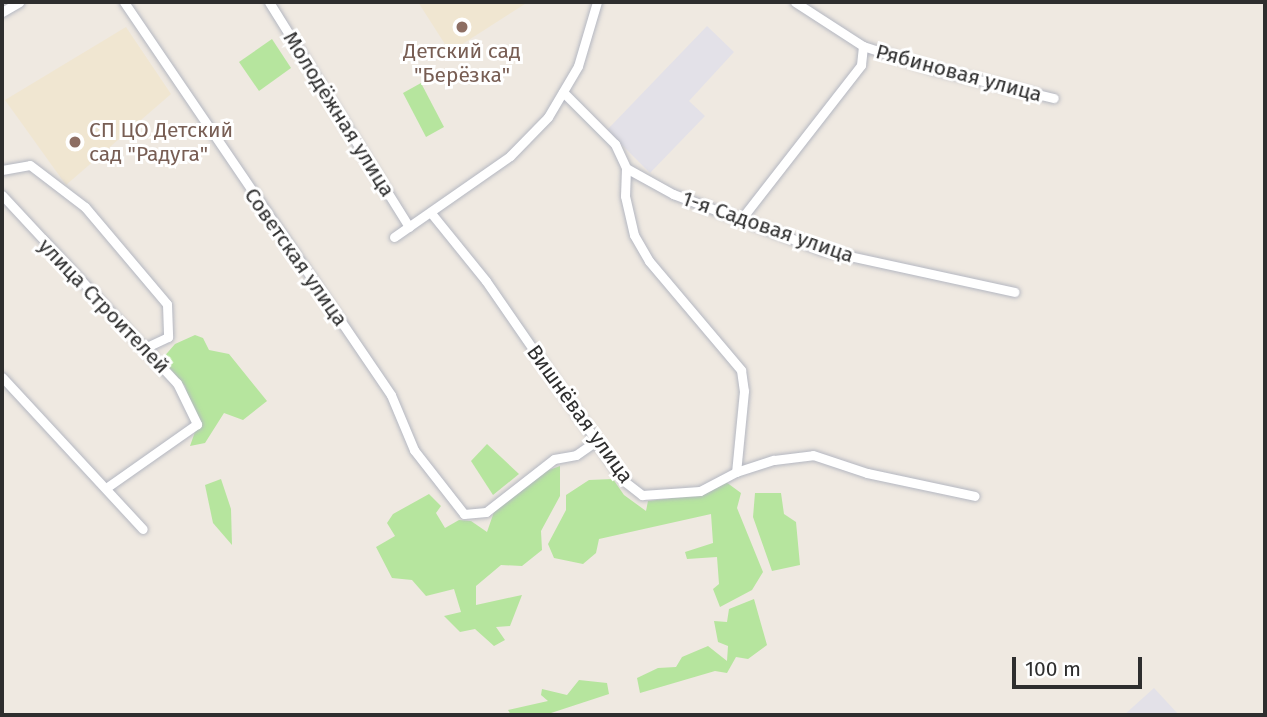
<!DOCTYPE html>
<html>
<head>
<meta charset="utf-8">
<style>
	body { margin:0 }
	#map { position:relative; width:1267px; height:717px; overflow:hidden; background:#efe9e1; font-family:"Fira Sans",sans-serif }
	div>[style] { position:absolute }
	.industrial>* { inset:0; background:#e3e1e8 }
	.education>* { inset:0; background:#f0e6d1 }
	.green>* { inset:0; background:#b6e59e }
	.roads { filter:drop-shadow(0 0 2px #b4b7c1) drop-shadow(0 0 2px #b4b7c1) }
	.minor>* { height:9px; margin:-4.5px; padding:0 4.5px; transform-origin:4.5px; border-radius:4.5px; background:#fff }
	.dots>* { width:19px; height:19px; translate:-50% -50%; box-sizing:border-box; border:4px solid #fff; border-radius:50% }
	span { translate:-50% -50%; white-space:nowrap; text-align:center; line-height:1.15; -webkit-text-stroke:6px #fff; paint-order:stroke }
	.education-label { font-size:21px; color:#785e54 }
	.left { translate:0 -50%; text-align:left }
	.street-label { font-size:21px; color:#2e2e2e }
	.frame { position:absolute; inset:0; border:4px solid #2e2e2e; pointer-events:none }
	.scale { position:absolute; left:1012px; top:657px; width:130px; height:32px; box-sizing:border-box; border:4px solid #2e2e2e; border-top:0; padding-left:9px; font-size:21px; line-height:24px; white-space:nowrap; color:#2e2e2e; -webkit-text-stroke:5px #fff; paint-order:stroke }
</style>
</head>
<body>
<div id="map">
	<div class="industrial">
		<div style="clip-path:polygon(707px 26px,734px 52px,689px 101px,705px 116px,650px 173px,607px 130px)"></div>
		<div style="clip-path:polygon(1154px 688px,1179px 715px,1124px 715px)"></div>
	</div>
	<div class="education">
		<div style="clip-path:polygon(418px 2px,528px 2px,450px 52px)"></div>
		<div style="clip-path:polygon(126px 27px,171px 94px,66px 185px,5px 100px)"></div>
	</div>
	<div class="green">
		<div style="clip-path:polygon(272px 39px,291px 68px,259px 91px,239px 62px)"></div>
		<div style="clip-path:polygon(421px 83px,444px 127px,426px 137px,403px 93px)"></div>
		<div style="clip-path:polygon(195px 335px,203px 338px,209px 350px,229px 354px,267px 401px,243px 420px,224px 413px,205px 443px,190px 446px,197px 426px,185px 386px,162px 359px,175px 344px)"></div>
		<div style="clip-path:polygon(487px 444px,519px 474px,493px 495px,471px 461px)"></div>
		<div style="clip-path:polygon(560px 466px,560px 496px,541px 531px,542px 550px,522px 566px,501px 565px,476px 586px,476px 605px,522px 595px,510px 626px,496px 627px,505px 640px,494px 646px,475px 629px,460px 632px,444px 616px,461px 612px,454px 589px,426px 596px,412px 580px,392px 578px,376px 547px,395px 536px,387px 523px,393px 514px,429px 494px,441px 506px,436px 513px,445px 528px,459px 520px,471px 521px,487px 532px,495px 509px,541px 473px)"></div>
		<div style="clip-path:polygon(221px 479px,231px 509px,232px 545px,213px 523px,205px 485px)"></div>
		<div style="clip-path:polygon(613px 479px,624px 495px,646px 511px,648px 501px,704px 494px,726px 482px,741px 493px,737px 508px,763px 572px,752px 590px,720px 607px,713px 589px,719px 584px,717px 557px,687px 559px,685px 552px,713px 543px,711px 514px,599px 539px,596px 553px,583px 564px,554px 558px,548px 544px,566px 510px,566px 495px,589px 480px)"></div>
		<div style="clip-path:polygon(755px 493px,781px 493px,784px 514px,796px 522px,800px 565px,772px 571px,753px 517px)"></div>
		<div style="clip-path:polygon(754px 599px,767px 645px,748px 659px,736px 657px,727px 673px,715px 671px,640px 693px,637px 678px,658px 668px,676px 667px,682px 657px,708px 646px,727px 661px,728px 646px,718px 642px,714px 621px,727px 622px,729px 609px)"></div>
		<div style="clip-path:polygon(579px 680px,607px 683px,609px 694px,548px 714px,511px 715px,508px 710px,548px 701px,541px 695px,542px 689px,567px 695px)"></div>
	</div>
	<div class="roads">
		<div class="minor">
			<div style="left:124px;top:2px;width:475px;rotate:55.8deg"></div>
			<div style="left:391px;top:395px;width:60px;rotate:67.3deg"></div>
			<div style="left:414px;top:450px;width:81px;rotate:52deg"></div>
			<div style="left:464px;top:514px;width:22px;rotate:-5deg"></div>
			<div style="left:486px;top:512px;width:86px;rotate:-37.9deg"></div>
			<div style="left:554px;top:459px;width:22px;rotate:-10deg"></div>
			<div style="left:576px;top:455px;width:24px;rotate:-35deg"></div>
			<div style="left:269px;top:2px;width:265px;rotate:58.1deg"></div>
			<div style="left:795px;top:2px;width:81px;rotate:32.9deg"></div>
			<div style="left:863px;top:46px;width:78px;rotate:18deg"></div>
			<div style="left:937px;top:70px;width:120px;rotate:13.5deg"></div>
			<div style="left:2px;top:12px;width:20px;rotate:-30deg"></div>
			<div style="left:563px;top:92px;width:74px;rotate:45deg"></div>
			<div style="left:615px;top:144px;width:26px;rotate:65deg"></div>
			<div style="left:626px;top:168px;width:54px;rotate:29deg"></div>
			<div style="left:673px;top:194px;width:159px;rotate:20.6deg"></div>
			<div style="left:822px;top:250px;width:197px;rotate:12.3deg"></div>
			<div style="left:626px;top:168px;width:28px;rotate:92deg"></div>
			<div style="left:625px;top:196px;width:40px;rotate:77deg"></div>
			<div style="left:634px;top:235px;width:30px;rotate:60deg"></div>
			<div style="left:649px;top:261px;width:143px;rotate:49.8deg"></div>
			<div style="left:741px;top:370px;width:21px;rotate:82deg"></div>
			<div style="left:744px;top:391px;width:81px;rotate:95.6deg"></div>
			<div style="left:2px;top:170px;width:28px;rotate:-10deg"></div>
			<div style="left:30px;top:165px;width:69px;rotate:37.4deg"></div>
			<div style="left:85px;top:207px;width:127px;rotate:49.8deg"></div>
			<div style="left:167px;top:304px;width:33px;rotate:88deg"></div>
			<div style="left:168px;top:337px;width:23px;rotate:155deg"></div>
			<div style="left:2px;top:195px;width:257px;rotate:47.1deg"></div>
			<div style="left:177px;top:383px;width:46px;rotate:64deg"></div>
			<div style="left:197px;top:424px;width:111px;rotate:144.9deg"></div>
			<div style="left:431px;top:213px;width:87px;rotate:51deg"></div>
			<div style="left:486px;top:281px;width:243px;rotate:55.4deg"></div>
			<div style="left:624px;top:481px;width:23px;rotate:38deg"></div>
			<div style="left:642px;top:495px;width:58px;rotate:-3.9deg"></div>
			<div style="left:700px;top:491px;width:41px;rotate:-27.8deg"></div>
			<div style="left:736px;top:472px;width:40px;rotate:-18deg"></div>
			<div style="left:774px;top:460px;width:39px;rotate:-7deg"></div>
			<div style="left:813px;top:455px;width:57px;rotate:18.4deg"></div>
			<div style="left:867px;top:473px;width:110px;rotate:12deg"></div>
			<div style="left:742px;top:218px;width:194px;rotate:-52.1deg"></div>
			<div style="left:861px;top:65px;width:19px;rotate:-84deg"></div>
			<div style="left:394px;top:237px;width:141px;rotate:-34.9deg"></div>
			<div style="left:510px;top:156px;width:54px;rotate:-45.7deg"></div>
			<div style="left:548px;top:117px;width:59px;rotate:-59.5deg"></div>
			<div style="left:578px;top:66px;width:67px;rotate:-73.5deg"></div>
			<div style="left:2px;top:377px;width:207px;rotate:47.2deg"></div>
		</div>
	</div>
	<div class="dots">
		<div style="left:462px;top:27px;background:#8d6e63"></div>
		<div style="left:75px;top:142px;background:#8d6e63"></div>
	</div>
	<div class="education-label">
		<span style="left:462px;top:63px">Детский сад<br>"Берёзка"</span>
		<span class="left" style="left:89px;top:142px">СП ЦО Детский<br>сад "Радуга"</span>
	</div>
	<div class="street-label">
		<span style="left:959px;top:73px;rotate:15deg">Рябиновая улица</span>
		<span style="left:339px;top:114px;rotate:58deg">Молодёжная улица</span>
		<span style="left:768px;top:227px;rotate:19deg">1-я Садовая улица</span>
		<span style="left:296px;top:257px;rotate:55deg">Советская улица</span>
		<span style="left:104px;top:306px;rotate:46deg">улица Строителей</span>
		<span style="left:580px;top:414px;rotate:54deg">Вишнёвая улица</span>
	</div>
	<div class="frame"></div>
	<div class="scale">100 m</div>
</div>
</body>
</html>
